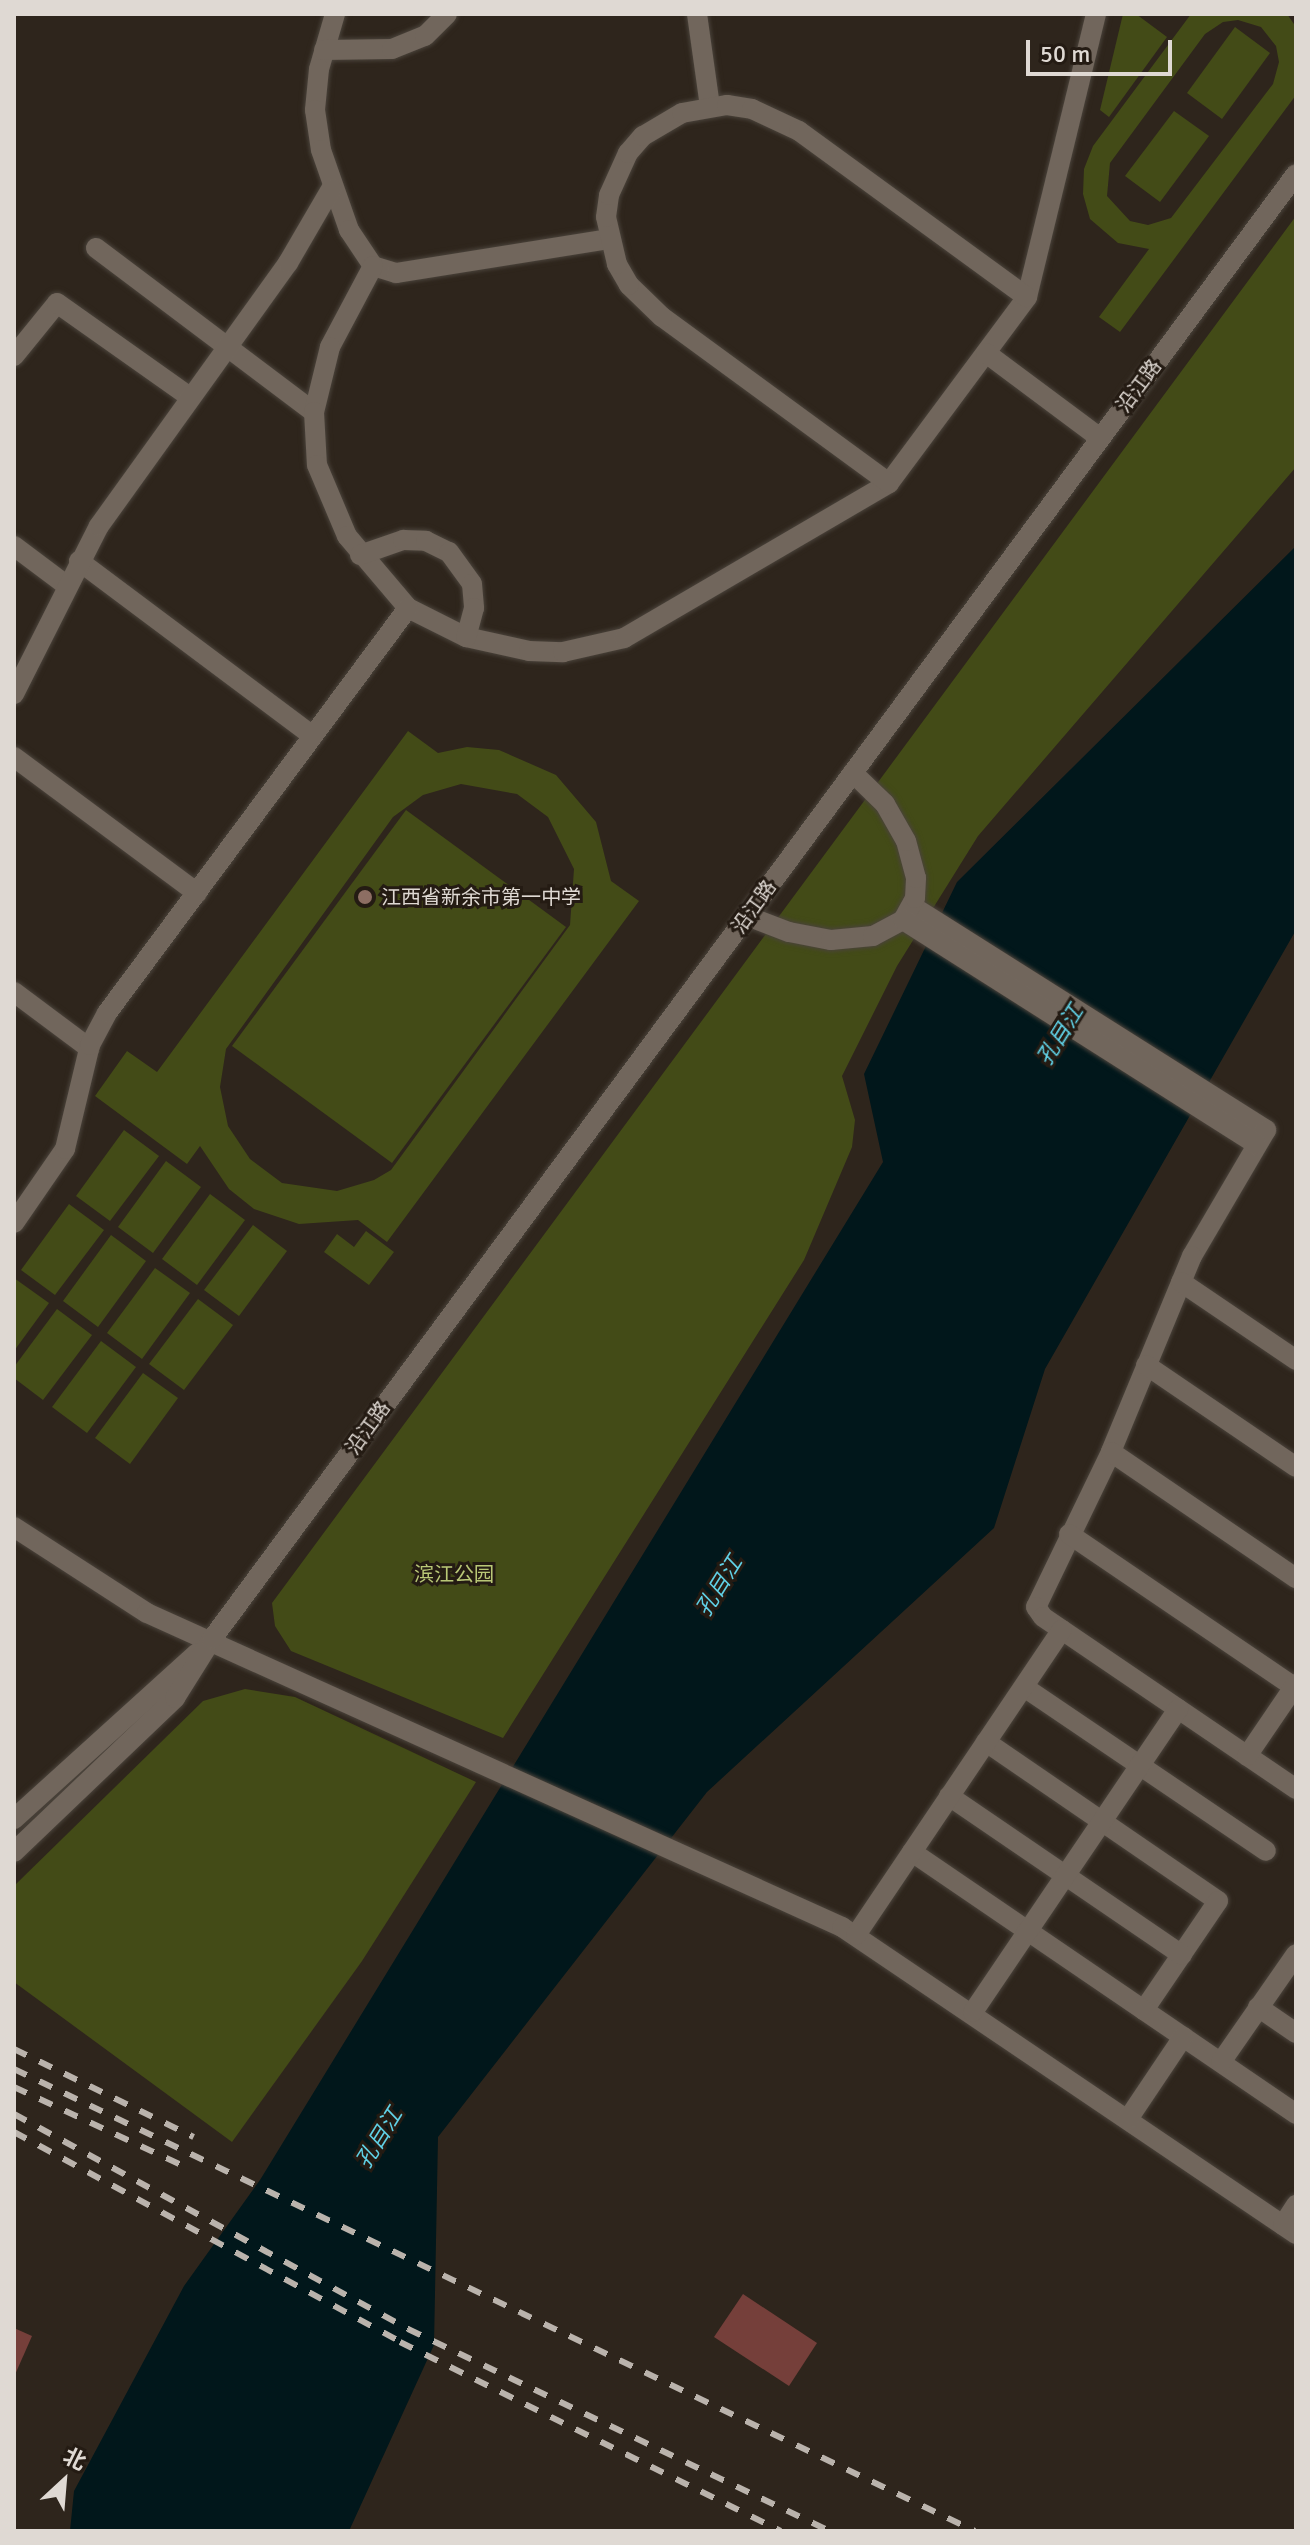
<!DOCTYPE html>
<html>
<head>
<meta charset="utf-8">
<style>
	body { margin:0 }
	#map { position:relative; width:1310px; height:2545px; overflow:hidden; background:#2e251c; font-family:Signika,"Noto Sans SC",sans-serif }
	div>[style] { position:absolute }
	.green>* { inset:0; background:#434b17 }
	.water>* { inset:0; background:#01171b }
	.building>* { inset:0; background:#753f3a }
	.roads { filter:drop-shadow(0 0 2px #4a433b) drop-shadow(0 0 2px #4a433b) }
	.minor>* { height:20px; margin:-10px; padding:0 10px; transform-origin:10px; border-radius:10px; background:#71665c }
	.rail>* { height:6px; margin-top:-3px; transform-origin:0; background:repeating-linear-gradient(90deg,#bab3ac 0 14px,transparent 0 28px) }
	.dots>* { width:22px; height:22px; translate:-50% -50%; box-sizing:border-box; border:4px solid #241b13; border-radius:50% }
	span { translate:-50% -50%; white-space:nowrap; text-align:center; line-height:1.15; -webkit-text-stroke:6px #241b13; paint-order:stroke }
	.street-label { font-size:20px; color:#dfd9d3 }
	.poi-label { font-size:20px; color:#dfd9d3 }
	.left { translate:0 -50%; text-align:left }
	.park-label { font-size:20px; color:#b9c776 }
	.water-label { font-size:22px; color:#60d1e6; font-style:italic }
	.frame { position:absolute; inset:0; border:16px solid #dfd9d3; pointer-events:none }
	.north { position:absolute; left:24px; top:2441px; width:80px; height:80px; -webkit-text-stroke:6px #241b13; paint-order:stroke; rotate:26deg; font-size:22px; font-weight:700; line-height:32px; text-align:center; color:#dfd9d3 }
	.north::after { content:''; display:block; margin:auto; width:28px; height:36px; background:#dfd9d3; clip-path:polygon(50% 0,100% 100%,50% 72%,0 100%) }
	.scale { position:absolute; left:1026px; top:40px; width:146px; height:36px; box-sizing:border-box; border:4px solid #dfd9d3; border-top:0; padding-left:10px; font-size:24px; line-height:28px; white-space:nowrap; color:#dfd9d3; -webkit-text-stroke:6px #241b13; paint-order:stroke }
</style>
</head>
<body>
<div id="map">
	<div class="green">
		<div style="clip-path:polygon(1123px 14px,1136px 14px,1167px 37px,1109px 117px,1100px 110px)"></div>
		<div style="clip-path:polygon(evenodd,1191px 14px,1287px 14px,1296px 27px,1296px 95px,1120px 332px,1099px 317px,1149px 249px,1118px 243px,1090px 219px,1083px 194px,1084px 169px,1093px 146px,1191px 14px,1238px 20px,1261px 27px,1276px 46px,1279px 62px,1273px 84px,1171px 218px,1148px 225px,1130px 221px,1107px 196px,1110px 163px,1205px 34px,1223px 22px,1238px 20px)"></div>
		<div style="clip-path:polygon(1235px 27px,1270px 53px,1222px 119px,1187px 93px)"></div>
		<div style="clip-path:polygon(1174px 111px,1209px 136px,1160px 202px,1125px 176px)"></div>
		<div style="clip-path:polygon(1296px 216px,1296px 467px,978px 836px,897px 966px,842px 1076px,855px 1120px,852px 1147px,804px 1260px,503px 1738px,291px 1651px,275px 1626px,272px 1603px)"></div>
		<div style="clip-path:polygon(evenodd,408px 731px,438px 753px,467px 747px,499px 750px,556px 775px,596px 822px,611px 881px,639px 901px,387px 1242px,358px 1220px,299px 1224px,254px 1209px,229px 1189px,200px 1146px,187px 1164px,95px 1096px,127px 1051px,157px 1072px,408px 731px,461px 784px,517px 794px,548px 817px,574px 869px,570px 925px,391px 1170px,374px 1180px,337px 1191px,282px 1183px,250px 1159px,228px 1126px,220px 1087px,226px 1049px,393px 817px,423px 795px,461px 784px)"></div>
		<div style="clip-path:polygon(406px 810px,566px 927px,392px 1163px,232px 1046px)"></div>
		<div style="clip-path:polygon(124px 1130px,159px 1156px,110px 1221px,76px 1196px)"></div>
		<div style="clip-path:polygon(166px 1161px,201px 1187px,153px 1253px,118px 1227px)"></div>
		<div style="clip-path:polygon(210px 1194px,245px 1220px,197px 1285px,162px 1259px)"></div>
		<div style="clip-path:polygon(69px 1204px,104px 1230px,55px 1295px,21px 1270px)"></div>
		<div style="clip-path:polygon(253px 1225px,287px 1251px,239px 1316px,204px 1290px)"></div>
		<div style="clip-path:polygon(366px 1231px,394px 1252px,369px 1285px,324px 1252px,337px 1234px,354px 1247px)"></div>
		<div style="clip-path:polygon(111px 1235px,146px 1261px,98px 1327px,63px 1301px)"></div>
		<div style="clip-path:polygon(155px 1268px,190px 1293px,142px 1359px,107px 1333px)"></div>
		<div style="clip-path:polygon(14px 1278px,49px 1303px,14px 1351px)"></div>
		<div style="clip-path:polygon(198px 1299px,233px 1325px,184px 1390px,149px 1364px)"></div>
		<div style="clip-path:polygon(57px 1309px,92px 1335px,43px 1400px,14px 1378px,14px 1367px)"></div>
		<div style="clip-path:polygon(101px 1341px,136px 1367px,87px 1433px,52px 1407px)"></div>
		<div style="clip-path:polygon(143px 1373px,178px 1398px,130px 1464px,95px 1438px)"></div>
		<div style="clip-path:polygon(245px 1689px,295px 1697px,476px 1782px,362px 1961px,232px 2142px,14px 1982px,14px 1886px,203px 1701px)"></div>
	</div>
	<div class="water">
		<div style="clip-path:polygon(1296px 546px,1296px 930px,1045px 1369px,994px 1528px,707px 1792px,438px 2137px,434px 2345px,349px 2531px,70px 2531px,74px 2491px,184px 2286px,260px 2180px,883px 1162px,864px 1074px,957px 882px)"></div>
	</div>
	<div class="building">
		<div style="clip-path:polygon(743px 2294px,817px 2343px,789px 2386px,714px 2337px)"></div>
		<div style="clip-path:polygon(14px 2328px,32px 2336px,14px 2377px)"></div>
	</div>
	<div class="roads">
		<div class="minor">
			<div style="left:335px;top:14px;width:57px;rotate:106.2deg"></div>
			<div style="left:319px;top:69px;width:41px;rotate:95.6deg"></div>
			<div style="left:315px;top:110px;width:40px;rotate:81.5deg"></div>
			<div style="left:321px;top:150px;width:85px;rotate:70.7deg"></div>
			<div style="left:349px;top:230px;width:43px;rotate:56.3deg"></div>
			<div style="left:373px;top:266px;width:24px;rotate:17deg"></div>
			<div style="left:396px;top:273px;width:216px;rotate:-9.1deg"></div>
			<div style="left:697px;top:14px;width:94px;rotate:82deg"></div>
			<div style="left:324px;top:50px;width:68px;rotate:-0.8deg"></div>
			<div style="left:392px;top:49px;width:35px;rotate:-22deg"></div>
			<div style="left:425px;top:36px;width:31px;rotate:-45deg"></div>
			<div style="left:96px;top:248px;width:273px;rotate:37deg"></div>
			<div style="left:373px;top:266px;width:92px;rotate:118deg"></div>
			<div style="left:330px;top:347px;width:67px;rotate:103.8deg"></div>
			<div style="left:314px;top:412px;width:53px;rotate:86.8deg"></div>
			<div style="left:317px;top:465px;width:77px;rotate:67.1deg"></div>
			<div style="left:347px;top:536px;width:94px;rotate:49.7deg"></div>
			<div style="left:408px;top:608px;width:65px;rotate:26.6deg"></div>
			<div style="left:466px;top:637px;width:65px;rotate:12.5deg"></div>
			<div style="left:529px;top:651px;width:34px;rotate:2deg"></div>
			<div style="left:563px;top:652px;width:63px;rotate:-12.9deg"></div>
			<div style="left:624px;top:638px;width:307px;rotate:-30.3deg"></div>
			<div style="left:889px;top:483px;width:232px;rotate:-53.4deg"></div>
			<div style="left:1027px;top:297px;width:291px;rotate:-76.3deg"></div>
			<div style="left:986px;top:353px;width:142px;rotate:36.7deg"></div>
			<div style="left:14px;top:356px;width:68px;rotate:-50.9deg"></div>
			<div style="left:57px;top:303px;width:163px;rotate:35.3deg"></div>
			<div style="left:889px;top:483px;width:281px;rotate:-143.8deg"></div>
			<div style="left:662px;top:317px;width:46px;rotate:-135.9deg"></div>
			<div style="left:629px;top:285px;width:24px;rotate:-120deg"></div>
			<div style="left:617px;top:264px;width:48px;rotate:-103.2deg"></div>
			<div style="left:606px;top:217px;width:22px;rotate:-82deg"></div>
			<div style="left:609px;top:195px;width:46px;rotate:-65.7deg"></div>
			<div style="left:628px;top:153px;width:23px;rotate:-49deg"></div>
			<div style="left:643px;top:136px;width:45px;rotate:-30.5deg"></div>
			<div style="left:682px;top:113px;width:46px;rotate:-10.1deg"></div>
			<div style="left:727px;top:105px;width:25px;rotate:9deg"></div>
			<div style="left:752px;top:109px;width:52px;rotate:25.1deg"></div>
			<div style="left:799px;top:131px;width:282px;rotate:36.1deg"></div>
			<div style="left:14px;top:546px;width:65px;rotate:36.9deg"></div>
			<div style="left:360px;top:555px;width:46px;rotate:-19.2deg"></div>
			<div style="left:403px;top:540px;width:23px;rotate:2deg"></div>
			<div style="left:426px;top:541px;width:25px;rotate:26deg"></div>
			<div style="left:449px;top:552px;width:39px;rotate:54deg"></div>
			<div style="left:472px;top:584px;width:24px;rotate:85deg"></div>
			<div style="left:474px;top:608px;width:30px;rotate:105deg"></div>
			<div style="left:79px;top:561px;width:292px;rotate:36.8deg"></div>
			<div style="left:14px;top:694px;width:188px;rotate:-63.2deg"></div>
			<div style="left:99px;top:526px;width:324px;rotate:-54.3deg"></div>
			<div style="left:288px;top:263px;width:86px;rotate:-59.8deg"></div>
			<div style="left:14px;top:757px;width:228px;rotate:36.6deg"></div>
			<div style="left:912px;top:906px;width:419px;rotate:32.3deg"></div>
			<div style="left:1266px;top:1130px;width:146px;rotate:120.4deg"></div>
			<div style="left:1192px;top:1256px;width:212px;rotate:112.5deg"></div>
			<div style="left:1111px;top:1452px;width:172px;rotate:115.8deg"></div>
			<div style="left:1036px;top:1607px;width:12px;rotate:55deg"></div>
			<div style="left:1043px;top:1617px;width:306px;rotate:34.2deg"></div>
			<div style="left:747px;top:916px;width:45px;rotate:20.9deg"></div>
			<div style="left:789px;top:932px;width:43px;rotate:10.8deg"></div>
			<div style="left:831px;top:940px;width:42px;rotate:-5.4deg"></div>
			<div style="left:873px;top:936px;width:34px;rotate:-28deg"></div>
			<div style="left:903px;top:920px;width:25px;rotate:-61deg"></div>
			<div style="left:915px;top:898px;width:20px;rotate:-87deg"></div>
			<div style="left:916px;top:878px;width:38px;rotate:-105deg"></div>
			<div style="left:906px;top:841px;width:43px;rotate:-119.6deg"></div>
			<div style="left:885px;top:804px;width:45px;rotate:-135.9deg"></div>
			<div style="left:903px;top:920px;width:419px;rotate:32.4deg"></div>
			<div style="left:14px;top:992px;width:94px;rotate:36.7deg"></div>
			<div style="left:14px;top:1223px;width:90px;rotate:-55.4deg"></div>
			<div style="left:65px;top:1149px;width:107px;rotate:-76.5deg"></div>
			<div style="left:90px;top:1045px;width:36px;rotate:-62deg"></div>
			<div style="left:107px;top:1013px;width:505px;rotate:-53.38deg"></div>
			<div style="left:1181px;top:1282px;width:139px;rotate:34.1deg"></div>
			<div style="left:1146px;top:1365px;width:181px;rotate:34.2deg"></div>
			<div style="left:1111px;top:1452px;width:224px;rotate:34.3deg"></div>
			<div style="left:14px;top:1527px;width:158px;rotate:32.9deg"></div>
			<div style="left:147px;top:1613px;width:763px;rotate:24.31deg"></div>
			<div style="left:842px;top:1927px;width:548px;rotate:34.07deg"></div>
			<div style="left:1069px;top:1534px;width:274px;rotate:34.2deg"></div>
			<div style="left:1024px;top:1687px;width:292px;rotate:34.1deg"></div>
			<div style="left:986px;top:1742px;width:281px;rotate:34.4deg"></div>
			<div style="left:1218px;top:1901px;width:132px;rotate:124.2deg"></div>
			<div style="left:1247px;top:1756px;width:87px;rotate:-55.8deg"></div>
			<div style="left:949px;top:1796px;width:282px;rotate:34.3deg"></div>
			<div style="left:14px;top:1819px;width:247px;rotate:-42.2deg"></div>
			<div style="left:14px;top:1852px;width:223px;rotate:-43.7deg"></div>
			<div style="left:175px;top:1698px;width:70px;rotate:-57.9deg"></div>
			<div style="left:212px;top:1639px;width:1822px;rotate:-53.5deg"></div>
			<div style="left:912px;top:1852px;width:465px;rotate:34.3deg"></div>
			<div style="left:856px;top:1935px;width:368px;rotate:-56deg"></div>
			<div style="left:1258px;top:2007px;width:46px;rotate:34.4deg"></div>
			<div style="left:973px;top:2012px;width:366px;rotate:-55.9deg"></div>
			<div style="left:1221px;top:2062px;width:131px;rotate:-55.2deg"></div>
			<div style="left:1128px;top:2119px;width:99px;rotate:-56.1deg"></div>
			<div style="left:1283px;top:2225px;width:24px;rotate:-57deg"></div>
		</div>
	</div>
	<div class="rail">
		<div style="left:14px;top:2049px;width:200px;rotate:26.1deg"></div>
		<div style="left:14px;top:2069px;width:1066px;rotate:25.68deg"></div>
		<div style="left:14px;top:2087px;width:184px;rotate:25deg"></div>
		<div style="left:14px;top:2114px;width:449px;rotate:28.6deg"></div>
		<div style="left:408px;top:2329px;width:468px;rotate:25.6deg"></div>
		<div style="left:14px;top:2132px;width:439px;rotate:28.5deg"></div>
		<div style="left:400px;top:2342px;width:425px;rotate:26.4deg"></div>
	</div>
	<div class="dots">
		<div style="left:365px;top:897px;background:#8d6e63"></div>
	</div>
	<div class="street-label">
		<span style="left:1139px;top:386px;rotate:-53deg">沿江路</span>
		<span style="left:754px;top:907px;rotate:-54deg">沿江路</span>
		<span style="left:368px;top:1428px;rotate:-54deg">沿江路</span>
	</div>
	<div class="poi-label">
		<span class="left" style="left:381px;top:897px">江西省新余市第一中学</span>
	</div>
	<div class="park-label">
		<span style="left:454px;top:1574px">滨江公园</span>
	</div>
	<div class="water-label">
		<span style="left:1060px;top:1035px;rotate:-58deg">孔目江</span>
		<span style="left:719px;top:1586px;rotate:-58deg">孔目江</span>
		<span style="left:379px;top:2138px;rotate:-58deg">孔目江</span>
	</div>
	<div class="frame"></div>
	<div class="north">北</div>
	<div class="scale">50 m</div>
</div>
</body>
</html>
